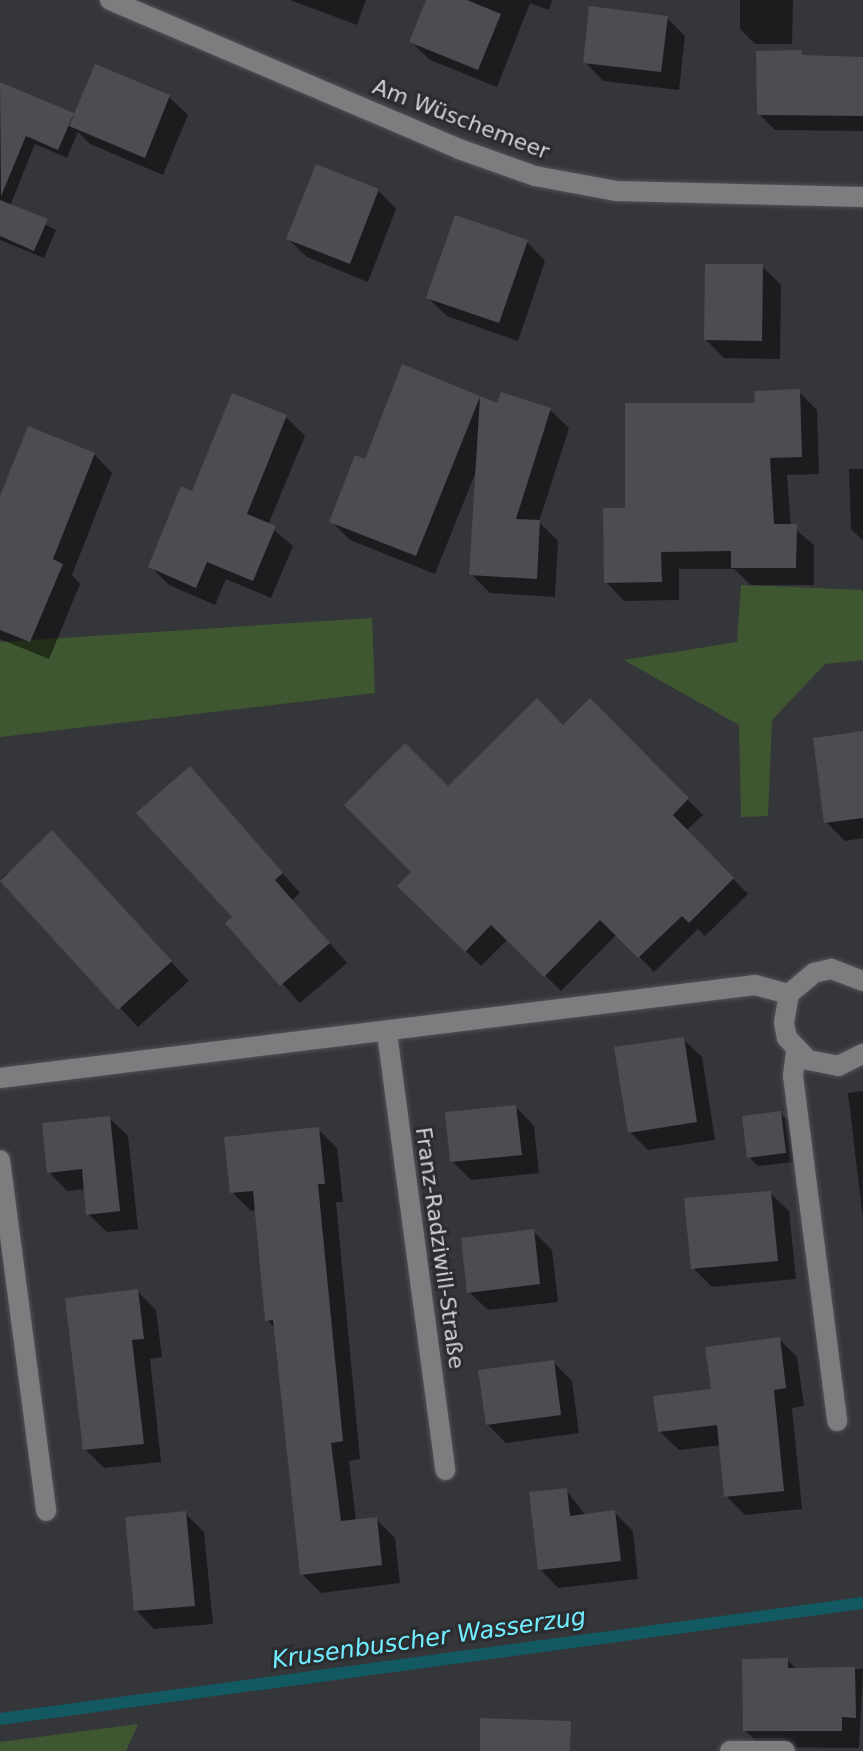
<!DOCTYPE html>
<html>
<head>
<meta charset="utf-8">
<style>
	body { margin:0 }
	#map { position:relative; width:863px; height:1751px; overflow:hidden; background:#35363a; font-family:"DejaVu Sans",sans-serif }
	div>[style] { position:absolute }
	.green>* { inset:0; background:#3e5730 }
	.shadow>* { inset:0; background:#0007 }
	.stream>* { height:12px; margin:-6px; padding:0 6px; transform-origin:6px; border-radius:6px; background:#125962 }
	.building>* { inset:0; background:#4b4d51 }
	.roads { filter:drop-shadow(0 0 2px #515256) drop-shadow(0 0 2px #515256) }
	.minor>* { height:20px; margin:-10px; padding:0 10px; transform-origin:10px; border-radius:10px; background:#7d7d7f }
	span { translate:-50% -50%; white-space:nowrap; text-align:center; line-height:1.15; -webkit-text-stroke:6px #2b2c30; paint-order:stroke }
	.street-label { font-size:22px; color:#d1d2d4 }
	.water-label { font-size:24px; color:#70eeff; font-style:italic }
</style>
</head>
<body>
<div id="map">
	<div class="green">
		<div style="clip-path:polygon(741px 585px,863px 590px,863px 660px,825px 664px,772px 720px,768px 816px,741px 817px,739px 725px,624px 660px,737px 642px)"></div>
		<div style="clip-path:polygon(372px 618px,375px 693px,0 737px,0 642px)"></div>
		<div style="clip-path:polygon(138px 1724px,126px 1751px,0 1751px,0 1742px)"></div>
	</div>
	<div class="shadow">
		<div style="clip-path:polygon(290px 0,366px 0,357px 25px)"></div>
		<div style="clip-path:polygon(428px 0,552px 0,549px 10px,530px 3px,497px 87px,430px 60px,411px 42px)"></div>
		<div style="clip-path:polygon(740px 0,793px 0,792px 44px,755px 44px,740px 29px)"></div>
		<div style="clip-path:polygon(667px 18px,685px 36px,679px 90px,603px 81px,585px 62px)"></div>
		<div style="clip-path:polygon(863px 58px,863px 131px,775px 130px,759px 114px)"></div>
		<div style="clip-path:polygon(0 84px,75px 117px,169px 97px,188px 115px,163px 175px,90px 144px,78px 132px,67px 158px,35px 144px,10px 206px,56px 230px,44px 258px,0 240px)"></div>
		<div style="clip-path:polygon(378px 190px,396px 209px,368px 282px,307px 257px,288px 239px)"></div>
		<div style="clip-path:polygon(527px 242px,545px 261px,518px 341px,447px 316px,428px 298px)"></div>
		<div style="clip-path:polygon(762px 266px,781px 285px,780px 359px,724px 358px,706px 340px)"></div>
		<div style="clip-path:polygon(403px 367px,499px 405px,550px 410px,569px 428px,539px 522px,558px 541px,555px 597px,490px 593px,471px 574px,477px 469px,435px 574px,350px 540px,331px 521px,366px 462px)"></div>
		<div style="clip-path:polygon(799px 392px,817px 410px,819px 474px,787px 475px,791px 526px,814px 545px,814px 585px,751px 585px,734px 569px,679px 569px,679px 600px,624px 601px,606px 582px,627px 510px,757px 405px)"></div>
		<div style="clip-path:polygon(286px 417px,305px 436px,268px 525px,293px 546px,271px 598px,226px 579px,215px 605px,169px 585px,150px 566px,193px 493px)"></div>
		<div style="clip-path:polygon(94px 454px,112px 473px,72px 575px,80px 584px,49px 659px,0 639px,0 501px)"></div>
		<div style="clip-path:polygon(849px 469px,863px 469px,863px 541px,851px 529px)"></div>
		<div style="clip-path:polygon(590px 701px,703px 815px,686px 831px,748px 894px,705px 936px,698px 929px,654px 972px,617px 934px,561px 991px,508px 939px,481px 966px,400px 886px,414px 872px,448px 789px,563px 727px)"></div>
		<div style="clip-path:polygon(863px 733px,863px 838px,845px 841px,826px 822px)"></div>
		<div style="clip-path:polygon(190px 769px,300px 893px,292px 900px,347px 963px,300px 1003px,228px 923px,235px 917px)"></div>
		<div style="clip-path:polygon(52px 833px,189px 981px,138px 1027px,1px 879px)"></div>
		<div style="clip-path:polygon(683px 1039px,702px 1057px,715px 1140px,648px 1150px,630px 1132px)"></div>
		<div style="clip-path:polygon(863px 1091px,863px 1220px,848px 1093px)"></div>
		<div style="clip-path:polygon(516px 1107px,534px 1126px,539px 1173px,471px 1180px,452px 1161px)"></div>
		<div style="clip-path:polygon(780px 1113px,789px 1122px,794px 1162px,758px 1166px,749px 1157px)"></div>
		<div style="clip-path:polygon(109px 1118px,128px 1136px,138px 1229px,107px 1232px,88px 1214px,86px 1189px,67px 1191px,49px 1172px)"></div>
		<div style="clip-path:polygon(319px 1130px,337px 1148px,343px 1202px,336px 1202px,360px 1459px,349px 1461px,356px 1521px,376px 1519px,395px 1538px,400px 1583px,321px 1593px,302px 1574px,276px 1329px,267px 1320px,257px 1210px,251px 1211px,232px 1192px)"></div>
		<div style="clip-path:polygon(770px 1193px,789px 1211px,796px 1279px,712px 1287px,693px 1268px)"></div>
		<div style="clip-path:polygon(533px 1231px,552px 1250px,558px 1302px,488px 1310px,469px 1292px)"></div>
		<div style="clip-path:polygon(138px 1292px,156px 1310px,162px 1357px,150px 1359px,161px 1462px,104px 1468px,85px 1449px)"></div>
		<div style="clip-path:polygon(779px 1339px,797px 1357px,804px 1406px,792px 1408px,802px 1509px,745px 1515px,726px 1496px,721px 1445px,679px 1450px,660px 1432px)"></div>
		<div style="clip-path:polygon(553px 1362px,572px 1381px,579px 1433px,506px 1443px,487px 1424px)"></div>
		<div style="clip-path:polygon(566px 1490px,586px 1516px,614px 1512px,633px 1531px,638px 1579px,558px 1588px,540px 1569px)"></div>
		<div style="clip-path:polygon(185px 1513px,204px 1532px,213px 1624px,154px 1629px,136px 1610px)"></div>
		<div style="clip-path:polygon(788px 1660px,797px 1670px,863px 1669px,859px 1748px,762px 1747px,745px 1730px)"></div>
	</div>
	<div class="stream">
		<div style="left:0;top:1719px;width:871px;rotate:-7.66deg"></div>
	</div>
	<div class="building">
		<div style="clip-path:polygon(426px 0,467px 0,501px 14px,478px 70px,409px 42px)"></div>
		<div style="clip-path:polygon(589px 6px,668px 16px,661px 72px,583px 63px)"></div>
		<div style="clip-path:polygon(802px 50px,802px 55px,863px 57px,863px 116px,757px 115px,756px 51px)"></div>
		<div style="clip-path:polygon(95px 64px,170px 95px,145px 158px,69px 126px)"></div>
		<div style="clip-path:polygon(0 82px,74px 113px,58px 150px,26px 136px,1px 196px)"></div>
		<div style="clip-path:polygon(316px 164px,379px 189px,350px 264px,286px 239px)"></div>
		<div style="clip-path:polygon(0 200px,48px 219px,34px 251px,0 236px)"></div>
		<div style="clip-path:polygon(455px 215px,528px 240px,499px 323px,426px 298px)"></div>
		<div style="clip-path:polygon(705px 264px,763px 264px,762px 341px,704px 340px)"></div>
		<div style="clip-path:polygon(402px 364px,497px 403px,501px 392px,551px 408px,516px 519px,540px 520px,537px 579px,469px 575px,480px 397px,416px 556px,329px 522px,355px 455px,365px 459px)"></div>
		<div style="clip-path:polygon(800px 389px,802px 457px,770px 458px,774px 524px,797px 524px,796px 568px,731px 568px,731px 551px,661px 552px,662px 582px,604px 583px,603px 508px,625px 508px,625px 403px,755px 403px,754px 391px)"></div>
		<div style="clip-path:polygon(232px 393px,287px 415px,247px 514px,276px 526px,253px 581px,207px 562px,196px 588px,148px 567px,181px 486px,192px 491px)"></div>
		<div style="clip-path:polygon(28px 426px,95px 453px,53px 559px,63px 564px,30px 642px,0 630px,0 496px)"></div>
		<div style="clip-path:polygon(537px 698px,563px 725px,590px 698px,689px 798px,673px 815px,734px 878px,689px 923px,682px 916px,638px 958px,600px 920px,544px 977px,491px 925px,465px 952px,397px 886px,411px 872px,344px 805px,405px 743px,448px 786px)"></div>
		<div style="clip-path:polygon(863px 731px,863px 818px,824px 823px,813px 738px)"></div>
		<div style="clip-path:polygon(190px 766px,283px 873px,275px 880px,330px 943px,280px 986px,225px 923px,232px 917px,136px 813px)"></div>
		<div style="clip-path:polygon(52px 830px,172px 961px,118px 1010px,0 881px)"></div>
		<div style="clip-path:polygon(684px 1037px,697px 1122px,628px 1133px,614px 1047px)"></div>
		<div style="clip-path:polygon(516px 1105px,522px 1155px,450px 1162px,445px 1112px)"></div>
		<div style="clip-path:polygon(781px 1111px,786px 1153px,747px 1158px,742px 1116px)"></div>
		<div style="clip-path:polygon(110px 1116px,120px 1211px,86px 1215px,82px 1169px,47px 1173px,42px 1123px)"></div>
		<div style="clip-path:polygon(319px 1127px,325px 1184px,318px 1184px,343px 1441px,331px 1443px,341px 1521px,377px 1517px,382px 1565px,300px 1575px,273px 1320px,265px 1321px,253px 1191px,230px 1193px,224px 1137px)"></div>
		<div style="clip-path:polygon(771px 1191px,778px 1261px,691px 1269px,684px 1198px)"></div>
		<div style="clip-path:polygon(534px 1229px,540px 1284px,467px 1293px,461px 1238px)"></div>
		<div style="clip-path:polygon(138px 1289px,144px 1339px,132px 1340px,144px 1444px,83px 1450px,65px 1298px)"></div>
		<div style="clip-path:polygon(780px 1337px,786px 1388px,774px 1390px,784px 1491px,724px 1497px,717px 1425px,658px 1432px,653px 1396px,711px 1389px,705px 1347px)"></div>
		<div style="clip-path:polygon(554px 1360px,561px 1415px,486px 1425px,478px 1370px)"></div>
		<div style="clip-path:polygon(567px 1488px,570px 1516px,615px 1510px,621px 1561px,538px 1570px,529px 1492px)"></div>
		<div style="clip-path:polygon(186px 1511px,195px 1606px,134px 1611px,125px 1517px)"></div>
		<div style="clip-path:polygon(788px 1658px,788px 1668px,855px 1667px,856px 1718px,842px 1717px,842px 1731px,743px 1731px,742px 1659px)"></div>
		<div style="clip-path:polygon(480px 1718px,571px 1721px,570px 1751px,480px 1751px)"></div>
	</div>
	<div class="roads">
		<div class="minor">
			<div style="left:110px;top:0;width:379px;rotate:23.1deg"></div>
			<div style="left:459px;top:149px;width:81px;rotate:19.6deg"></div>
			<div style="left:535px;top:176px;width:82px;rotate:10.5deg"></div>
			<div style="left:616px;top:191px;width:247px;rotate:1.4deg"></div>
			<div style="left:863px;top:981px;width:34px;rotate:-159deg"></div>
			<div style="left:831px;top:969px;width:17px;rotate:167deg"></div>
			<div style="left:814px;top:973px;width:33px;rotate:140deg"></div>
			<div style="left:789px;top:994px;width:29px;rotate:100deg"></div>
			<div style="left:784px;top:1023px;width:15px;rotate:79deg"></div>
			<div style="left:787px;top:1038px;width:30px;rotate:46deg"></div>
			<div style="left:808px;top:1060px;width:31px;rotate:11deg"></div>
			<div style="left:838px;top:1066px;width:28px;rotate:-26deg"></div>
			<div style="left:387px;top:1033px;width:441px;rotate:82.4deg"></div>
			<div style="left:796px;top:1051px;width:25px;rotate:97deg"></div>
			<div style="left:793px;top:1076px;width:348px;rotate:82.7deg"></div>
			<div style="left:0;top:1078px;width:761px;rotate:-7.02deg"></div>
			<div style="left:755px;top:985px;width:35px;rotate:15deg"></div>
			<div style="left:0;top:1160px;width:354px;rotate:82.5deg"></div>
			<div style="left:730px;top:1751px;width:55px"></div>
		</div>
	</div>
	<div class="street-label">
		<span style="left:461px;top:119px;rotate:21deg">Am Wüschemeer</span>
		<span style="left:440px;top:1248px;rotate:82deg">Franz-Radziwill-Straße</span>
	</div>
	<div class="water-label">
		<span style="left:429px;top:1639px;rotate:-8deg">Krusenbuscher Wasserzug</span>
	</div>
</div>
</body>
</html>
